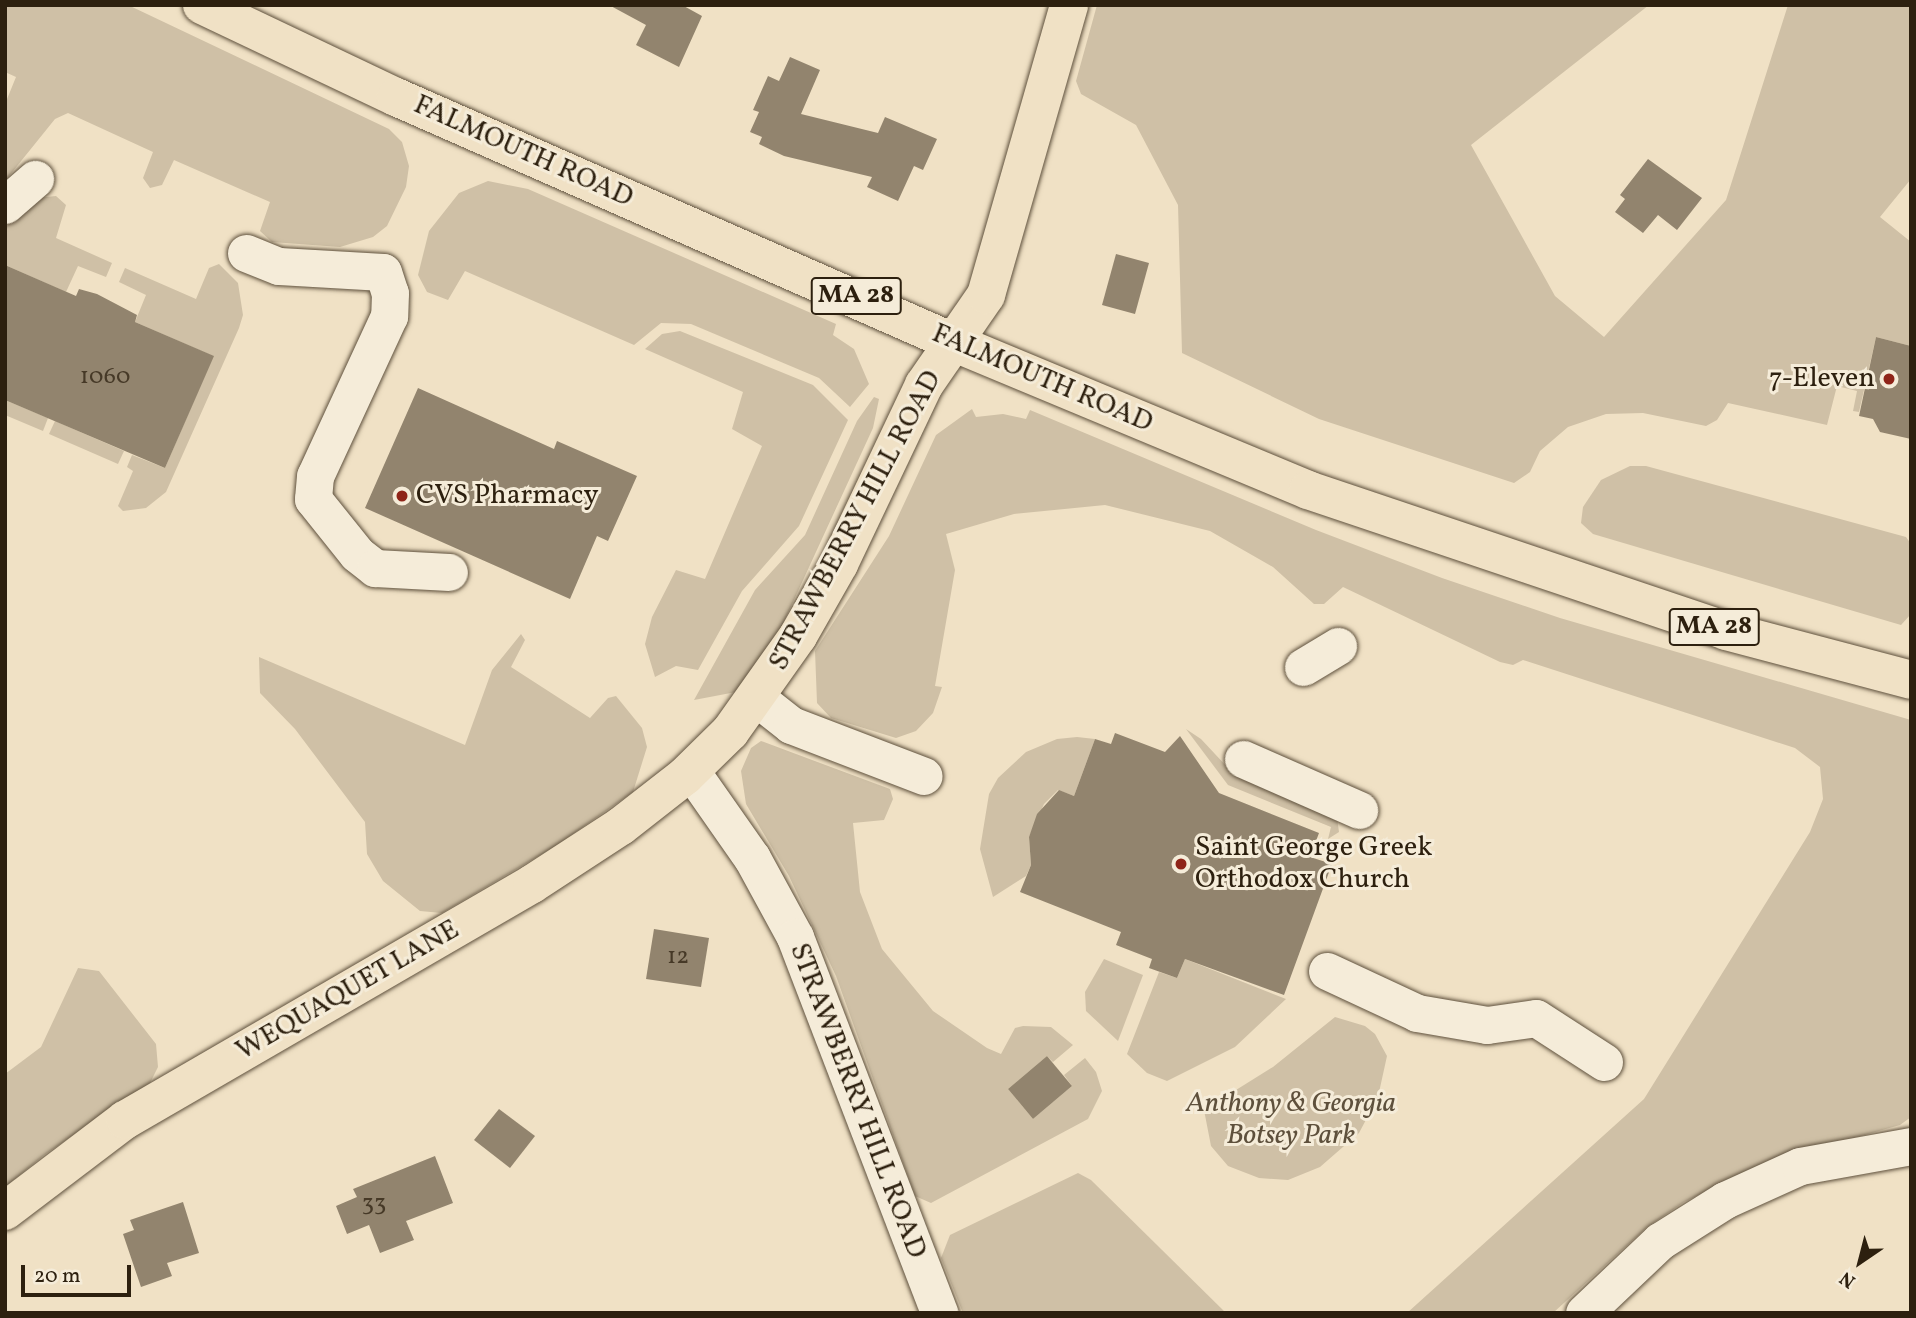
<!DOCTYPE html>
<html>
<head>
<meta charset="utf-8">
<style>
	body { margin:0 }
	#map { position:relative; width:1916px; height:1318px; overflow:hidden; background:#f0e1c5; font-family:Vollkorn,serif }
	div>[style] { position:absolute }
	.green>* { inset:0; background:#cfc0a6 }
	.building>* { inset:0; background:#92846e }
	.roads { filter:drop-shadow(0 0 2px #5e503c) drop-shadow(0 0 2px #5e503c) }
	.minor>* { height:37px; margin:-18.5px; padding:0 18.5px; transform-origin:18.5px; border-radius:18.5px; background:#f5ecd9 }
	.major>* { height:38px; margin:-19px; padding:0 19px; transform-origin:19px; border-radius:19px; background:#f0e1c5 }
	.dots>* { width:19px; height:19px; translate:-50% -50%; box-sizing:border-box; border:4px solid #f5ecd9; border-radius:50% }
	span { translate:-50% -50%; white-space:nowrap; text-align:center; line-height:1.15; -webkit-text-stroke:6px #f5ecd9; paint-order:stroke }
	.number-label { font-size:24px; color:#463927 }
	.number-label span { -webkit-text-stroke-width:0 }
	.shield-label span { padding:2px 5px; background:#f5ecd9; border:2px solid; border-radius:5px; -webkit-text-stroke-width:0 }
	.shield-label { font-size:26px; color:#2d200f; font-weight:700 }
	.street-label { font-size:28px; color:#2d200f }
	.poi-label { font-size:28px; color:#2d200f }
	.right { translate:-100% -50%; text-align:right }
	.left { translate:0 -50%; text-align:left }
	.park-label { font-size:28px; color:#5e503c; font-style:italic }
	.frame { position:absolute; inset:0; border:7px solid #2d200f; pointer-events:none }
	.north { position:absolute; left:1825px; top:1227px; width:70px; height:70px; -webkit-text-stroke:5px #f5ecd9; paint-order:stroke; rotate:215deg; font-size:19px; font-weight:700; line-height:28px; text-align:center; color:#2d200f }
	.north::after { content:''; display:block; margin:auto; width:24px; height:32px; background:#2d200f; clip-path:polygon(50% 0,100% 100%,50% 72%,0 100%) }
	.scale { position:absolute; left:21px; top:1265px; width:110px; height:32px; box-sizing:border-box; border:4px solid #2d200f; border-top:0; padding-left:9px; font-size:21px; line-height:24px; white-space:nowrap; color:#2d200f; -webkit-text-stroke:5px #f5ecd9; paint-order:stroke }
</style>
</head>
<body>
<div id="map">
	<div class="green">
		<div style="clip-path:polygon(5px 5px,128px 5px,389px 129px,402px 142px,409px 166px,406px 187px,387px 226px,373px 237px,340px 247px,272px 242px,260px 231px,270px 202px,174px 160px,162px 185px,150px 188px,143px 178px,153px 152px,68px 113px,55px 119px,5px 181px,5px 104px,16px 77px,5px 72px)"></div>
		<div style="clip-path:polygon(1097px 5px,1649px 5px,1471px 145px,1555px 296px,1604px 337px,1726px 200px,1788px 5px,1911px 5px,1911px 179px,1880px 217px,1911px 242px,1911px 346px,1876px 337px,1859px 412px,1853px 411px,1857px 391px,1837px 386px,1827px 425px,1728px 403px,1717px 420px,1706px 426px,1643px 413px,1606px 414px,1568px 427px,1540px 451px,1530px 472px,1514px 483px,1319px 419px,1182px 353px,1178px 205px,1136px 125px,1081px 94px,1076px 81px)"></div>
		<div style="clip-path:polygon(488px 181px,528px 189px,836px 324px,833px 335px,854px 349px,869px 384px,850px 407px,819px 378px,691px 324px,661px 323px,634px 345px,465px 271px,448px 300px,427px 292px,418px 275px,429px 231px,459px 193px)"></div>
		<div style="clip-path:polygon(56px 196px,66px 205px,56px 238px,112px 263px,106px 277px,78px 266px,66px 292px,5px 265px,5px 228px,37px 198px)"></div>
		<div style="clip-path:polygon(219px 264px,238px 283px,243px 315px,239px 328px,166px 492px,146px 508px,123px 511px,118px 506px,133px 471px,127px 467px,132px 455px,165px 468px,213px 356px,135px 322px,146px 295px,119px 282px,125px 268px,196px 299px,209px 268px)"></div>
		<div style="clip-path:polygon(680px 331px,813px 385px,848px 420px,799px 526px,742px 591px,698px 670px,676px 666px,655px 677px,645px 644px,652px 617px,676px 570px,705px 579px,762px 446px,732px 429px,743px 392px,645px 349px,662px 334px)"></div>
		<div style="clip-path:polygon(874px 397px,879px 399px,873px 428px,781px 628px,736px 692px,694px 700px,755px 590px,805px 535px,857px 421px)"></div>
		<div style="clip-path:polygon(5px 400px,48px 418px,43px 431px,5px 415px)"></div>
		<div style="clip-path:polygon(972px 409px,976px 417px,1003px 414px,1026px 419px,1030px 410px,1316px 530px,1442px 578px,1560px 618px,1911px 720px,1911px 1117px,1900px 1125px,1762px 1164px,1684px 1202px,1647px 1227px,1553px 1313px,1407px 1313px,1644px 1099px,1810px 832px,1823px 799px,1820px 767px,1795px 748px,1523px 660px,1513px 665px,1500px 662px,1343px 587px,1324px 604px,1314px 604px,1273px 567px,1210px 531px,1105px 505px,1014px 514px,946px 534px,955px 570px,935px 686px,942px 687px,933px 713px,916px 731px,896px 738px,831px 718px,817px 703px,815px 651px,889px 536px,936px 435px)"></div>
		<div style="clip-path:polygon(55px 421px,124px 451px,118px 464px,49px 434px)"></div>
		<div style="clip-path:polygon(1630px 466px,1646px 466px,1906px 537px,1911px 544px,1911px 614px,1901px 625px,1593px 534px,1581px 523px,1583px 507px,1601px 480px)"></div>
		<div style="clip-path:polygon(521px 634px,525px 640px,511px 667px,590px 718px,608px 698px,616px 696px,642px 728px,647px 747px,633px 792px,557px 845px,442px 913px,420px 911px,383px 881px,367px 854px,365px 822px,295px 729px,260px 693px,259px 657px,465px 745px,492px 670px)"></div>
		<div style="clip-path:polygon(1186px 729px,1201px 739px,1229px 769px,1337px 818px,1339px 832px,1328px 839px,1331px 827px,1228px 785px)"></div>
		<div style="clip-path:polygon(1077px 737px,1095px 739px,1074px 796px,1058px 790px,1044px 804px,1029px 837px,1031px 865px,1026px 876px,993px 897px,980px 849px,989px 794px,998px 778px,1026px 752px,1057px 739px)"></div>
		<div style="clip-path:polygon(761px 741px,890px 789px,893px 799px,884px 820px,853px 823px,860px 892px,882px 949px,933px 1011px,987px 1048px,1001px 1054px,1015px 1028px,1023px 1026px,1051px 1027px,1073px 1045px,1053px 1062px,1047px 1056px,1008px 1089px,1033px 1119px,1072px 1086px,1064px 1075px,1085px 1058px,1096px 1072px,1102px 1091px,1088px 1119px,931px 1203px,915px 1196px,836px 976px,789px 876px,746px 804px,741px 771px,751px 748px)"></div>
		<div style="clip-path:polygon(1104px 959px,1143px 975px,1118px 1041px,1086px 1011px,1085px 992px)"></div>
		<div style="clip-path:polygon(1185px 959px,1286px 999px,1235px 1047px,1167px 1081px,1147px 1073px,1127px 1054px,1159px 972px,1177px 978px)"></div>
		<div style="clip-path:polygon(78px 968px,99px 971px,156px 1044px,158px 1067px,150px 1083px,44px 1155px,5px 1187px,5px 1074px,41px 1047px)"></div>
		<div style="clip-path:polygon(1335px 1017px,1365px 1026px,1375px 1034px,1387px 1056px,1378px 1097px,1359px 1133px,1320px 1167px,1288px 1180px,1259px 1178px,1228px 1166px,1211px 1146px,1204px 1110px,1273px 1067px)"></div>
		<div style="clip-path:polygon(1078px 1173px,1091px 1180px,1226px 1313px,963px 1313px,941px 1258px,950px 1235px)"></div>
	</div>
	<div class="building">
		<div style="clip-path:polygon(609px 5px,682px 5px,702px 16px,679px 67px,636px 45px,646px 25px)"></div>
		<div style="clip-path:polygon(790px 57px,820px 70px,801px 114px,878px 133px,885px 117px,937px 139px,923px 170px,914px 166px,898px 201px,867px 187px,872px 177px,784px 156px,759px 144px,762px 137px,750px 132px,759px 112px,753px 110px,768px 76px,779px 81px)"></div>
		<div style="clip-path:polygon(1648px 159px,1702px 198px,1677px 230px,1658px 215px,1643px 233px,1615px 212px,1625px 199px,1620px 195px)"></div>
		<div style="clip-path:polygon(1116px 254px,1149px 263px,1135px 314px,1102px 305px)"></div>
		<div style="clip-path:polygon(5px 265px,76px 296px,79px 289px,97px 294px,137px 315px,135px 322px,214px 356px,165px 468px,5px 400px)"></div>
		<div style="clip-path:polygon(1876px 337px,1911px 346px,1911px 439px,1880px 432px,1873px 419px,1859px 416px)"></div>
		<div style="clip-path:polygon(418px 388px,554px 449px,557px 441px,637px 476px,608px 541px,597px 536px,570px 599px,365px 508px)"></div>
		<div style="clip-path:polygon(1115px 733px,1165px 752px,1180px 736px,1219px 793px,1319px 833px,1310px 857px,1332px 864px,1284px 995px,1185px 959px,1177px 978px,1149px 968px,1152px 959px,1116px 945px,1121px 932px,1020px 892px,1031px 865px,1029px 837px,1037px 814px,1059px 790px,1074px 796px,1095px 739px,1111px 744px)"></div>
		<div style="clip-path:polygon(654px 929px,709px 938px,701px 987px,646px 979px)"></div>
		<div style="clip-path:polygon(1047px 1056px,1072px 1086px,1033px 1119px,1008px 1089px)"></div>
		<div style="clip-path:polygon(499px 1109px,535px 1136px,510px 1168px,474px 1140px)"></div>
		<div style="clip-path:polygon(435px 1156px,453px 1203px,406px 1221px,414px 1240px,380px 1253px,369px 1225px,347px 1234px,336px 1206px,357px 1197px,353px 1189px)"></div>
		<div style="clip-path:polygon(183px 1202px,199px 1253px,167px 1263px,172px 1276px,141px 1287px,123px 1234px,134px 1230px,130px 1220px)"></div>
	</div>
	<div class="roads">
		<div class="minor">
			<div style="left:5px;top:205px;width:40px;rotate:-41deg"></div>
			<div style="left:246px;top:253px;width:35px;rotate:22deg"></div>
			<div style="left:279px;top:266px;width:104px;rotate:3.3deg"></div>
			<div style="left:383px;top:272px;width:22px;rotate:72deg"></div>
			<div style="left:390px;top:293px;width:23px;rotate:92deg"></div>
			<div style="left:389px;top:316px;width:176px;rotate:114.8deg"></div>
			<div style="left:315px;top:476px;width:23px;rotate:95deg"></div>
			<div style="left:313px;top:499px;width:70px;rotate:51.3deg"></div>
			<div style="left:357px;top:554px;width:23px;rotate:38deg"></div>
			<div style="left:375px;top:568px;width:74px;rotate:3.1deg"></div>
			<div style="left:1303px;top:667px;width:41px;rotate:-31deg"></div>
			<div style="left:758px;top:699px;width:42px;rotate:38.2deg"></div>
			<div style="left:791px;top:725px;width:142px;rotate:21deg"></div>
			<div style="left:1243px;top:759px;width:127px;rotate:23.7deg"></div>
			<div style="left:691px;top:771px;width:106px;rotate:55deg"></div>
			<div style="left:752px;top:858px;width:90px;rotate:61.4deg"></div>
			<div style="left:795px;top:937px;width:403px;rotate:69deg"></div>
			<div style="left:1327px;top:971px;width:99px;rotate:25deg"></div>
			<div style="left:1417px;top:1013px;width:71px;rotate:9.7deg"></div>
			<div style="left:1487px;top:1025px;width:49px;rotate:-8.1deg"></div>
			<div style="left:1536px;top:1018px;width:81px;rotate:32.9deg"></div>
			<div style="left:1584px;top:1313px;width:105px;rotate:-43.5deg"></div>
			<div style="left:1660px;top:1241px;width:77px;rotate:-32.2deg"></div>
			<div style="left:1725px;top:1200px;width:82px;rotate:-24.4deg"></div>
			<div style="left:1800px;top:1166px;width:113px;rotate:-10.2deg"></div>
		</div>
		<div class="major">
			<div style="left:202px;top:5px;width:215px;rotate:25.4deg"></div>
			<div style="left:396px;top:97px;width:611px;rotate:23.75deg"></div>
			<div style="left:955px;top:343px;width:382px;rotate:22.6deg"></div>
			<div style="left:1308px;top:490px;width:441px;rotate:18.6deg"></div>
			<div style="left:1726px;top:631px;width:191px;rotate:14.8deg"></div>
			<div style="left:5px;top:1211px;width:151px;rotate:-37.2deg"></div>
			<div style="left:125px;top:1120px;width:470px;rotate:-30.1deg"></div>
			<div style="left:532px;top:884px;width:106px;rotate:-33.1deg"></div>
			<div style="left:621px;top:826px;width:81px;rotate:-38deg"></div>
			<div style="left:685px;top:776px;width:63px;rotate:-44.4deg"></div>
			<div style="left:730px;top:732px;width:118px;rotate:-54.7deg"></div>
			<div style="left:798px;top:636px;width:83px;rotate:-60.3deg"></div>
			<div style="left:839px;top:564px;width:198px;rotate:-64.6deg"></div>
			<div style="left:924px;top:385px;width:109px;rotate:-55.4deg"></div>
			<div style="left:986px;top:295px;width:302px;rotate:-74deg"></div>
		</div>
	</div>
	<div class="dots">
		<div style="left:1889px;top:379px;background:#8f2418"></div>
		<div style="left:402px;top:496px;background:#8f2418"></div>
		<div style="left:1181px;top:864px;background:#8f2418"></div>
	</div>
	<div class="number-label">
		<span style="left:105px;top:378px">1060</span>
		<span style="left:678px;top:958px">12</span>
		<span style="left:374px;top:1205px">33</span>
	</div>
	<div class="shield-label">
		<span style="left:856px;top:296px">MA 28</span>
		<span style="left:1714px;top:627px">MA 28</span>
	</div>
	<div class="street-label">
		<span style="left:523px;top:152px;rotate:24deg">FALMOUTH ROAD</span>
		<span style="left:1042px;top:379px;rotate:23deg">FALMOUTH ROAD</span>
		<span style="left:856px;top:521px;rotate:-62deg">STRAWBERRY HILL ROAD</span>
		<span style="left:348px;top:991px;rotate:-30deg">WEQUAQUET LANE</span>
		<span style="left:857px;top:1101px;rotate:69deg">STRAWBERRY HILL ROAD</span>
	</div>
	<div class="poi-label">
		<span class="right" style="left:1875px;top:379px">7-Eleven</span>
		<span class="left" style="left:416px;top:496px">CVS Pharmacy</span>
		<span class="left" style="left:1195px;top:864px">Saint George Greek<br>Orthodox Church</span>
	</div>
	<div class="park-label">
		<span style="left:1291px;top:1120px">Anthony &amp; Georgia<br>Botsey Park</span>
	</div>
	<div class="frame"></div>
	<div class="north">N</div>
	<div class="scale">20 m</div>
</div>
</body>
</html>
